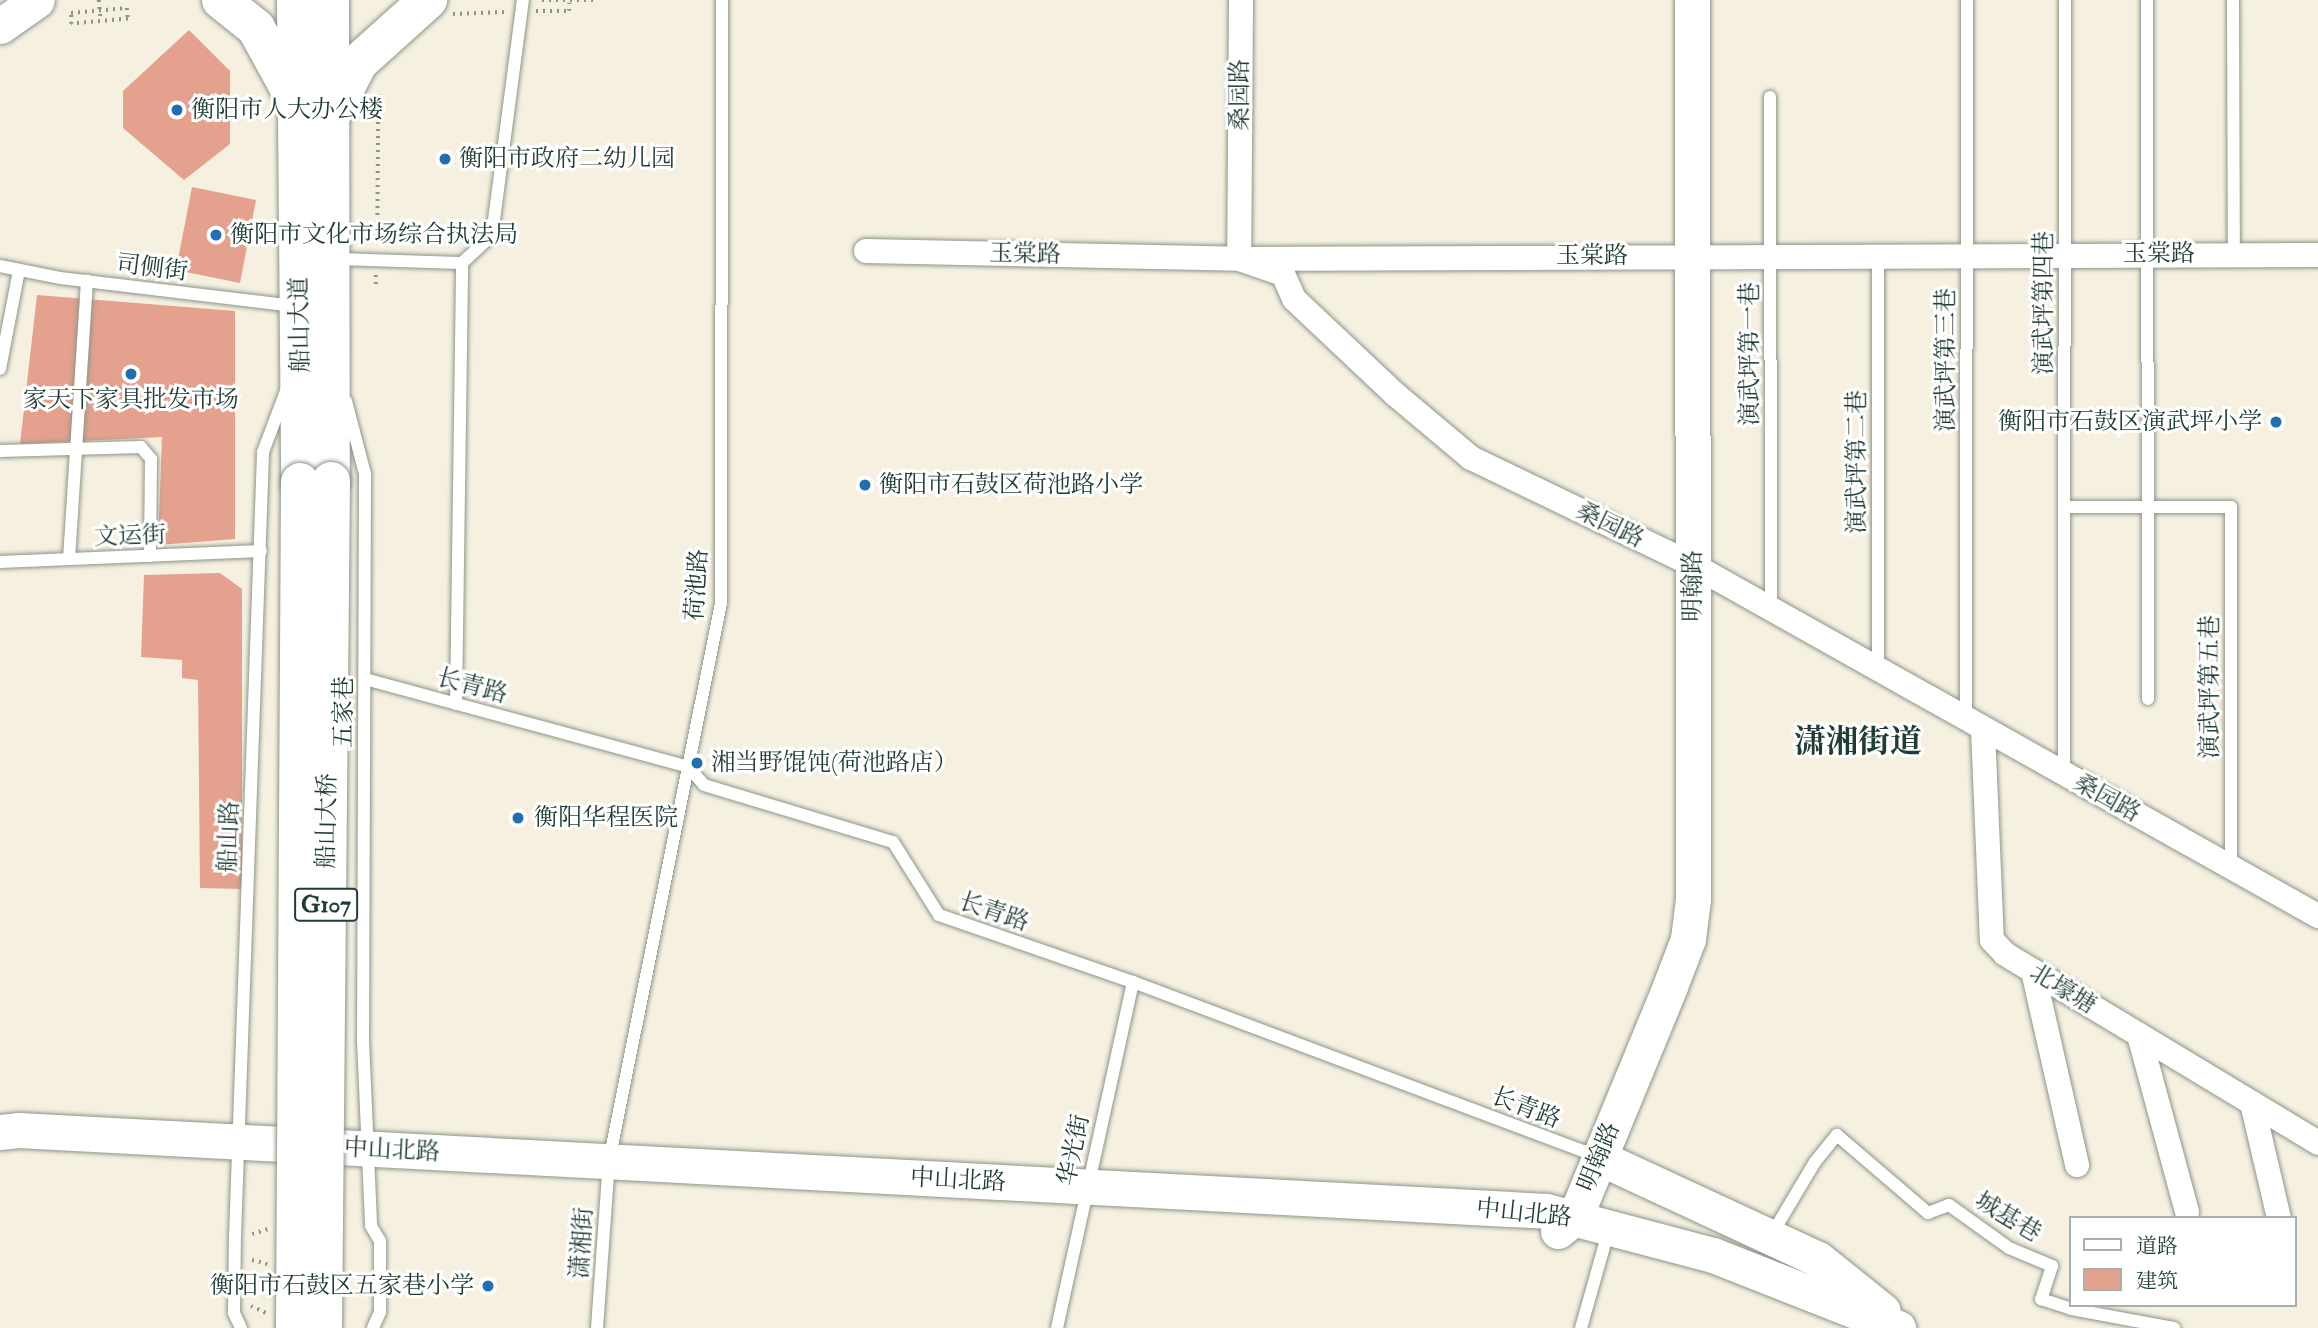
<!DOCTYPE html>
<html>
<head>
<meta charset="utf-8">
<style>
	body { margin:0 }
	#map { position:relative; width:2318px; height:1328px; overflow:hidden; background:#f6f0e0; font-family:"IM FELL Double Pica","Noto Serif SC",serif }
	div>[style] { position:absolute }
	.building>* { inset:0; background:#e3a18e }
	.path>* { height:3.5px; margin-top:-1.75px; transform-origin:0; background:repeating-linear-gradient(90deg,#8a968a 0 2px,transparent 0 7px) }
	.roads { filter:drop-shadow(0 0 2px #8a968a) drop-shadow(0 0 2px #8a968a) }
	.lane>* { height:12px; margin:-6px; padding:0 6px; transform-origin:6px; border-radius:6px; background:#fff }
	.street>* { height:24px; margin:-12px; padding:0 12px; transform-origin:12px; border-radius:12px; background:#fff }
	.secondary>* { height:35px; margin:-17.5px; padding:0 17.5px; transform-origin:17.5px; border-radius:17.5px; background:#fff }
	.highway>* { height:38px; margin:-19px; padding:0 19px; transform-origin:19px; border-radius:19px; background:#fff }
	.path-bridge>* { height:3.5px; margin-top:-1.75px; transform-origin:0; background:repeating-linear-gradient(90deg,#8a968a 0 2px,transparent 0 7px) }
	.bridges { filter:drop-shadow(0 0 2px #8a968a) drop-shadow(0 0 2px #8a968a) }
	.highway-bridge>* { height:38px; margin:-19px; padding:0 19px; transform-origin:19px; border-radius:19px; background:#fff }
	.dots>* { width:19px; height:19px; translate:-50% -50%; box-sizing:border-box; border:4px solid #fff; border-radius:50% }
	span { translate:-50% -50%; white-space:nowrap; text-align:center; line-height:1.15; -webkit-text-stroke:6px #fff; paint-order:stroke }
	.shield-label span { padding:2px 5px; background:#fff; border:2px solid; border-radius:5px; -webkit-text-stroke-width:0 }
	.shield-label { font-size:23px; color:#1f3d34; font-weight:700 }
	.street-label { font-size:24px; color:#1f3d34 }
	.poi-label { font-size:24px; color:#1f3d34 }
	.left { translate:0 -50%; text-align:left }
	.right { translate:-100% -50%; text-align:right }
	.district-label { font-size:32px; color:#1f3d34; font-weight:700 }
	.legend { position:absolute; left:2069px; top:1216px; width:228px; height:91px; box-sizing:border-box; background:#fff; border:2px solid #a5b1ae; margin:0; padding:9px 12px; list-style:none; font-size:21px; color:#1f3d34 }
	.legend li { display:flex; align-items:center; gap:14px; height:35px }
	.legend b { width:35px; border:2px solid #a5b1ae }
</style>
</head>
<body>
<div id="map">
	<div class="building">
		<div style="clip-path:polygon(189px 30px,230px 71px,230px 144px,184px 180px,123px 128px,123px 91px)"></div>
		<div style="clip-path:polygon(192px 187px,256px 200px,240px 283px,176px 270px)"></div>
		<div style="clip-path:polygon(37px 295px,235px 311px,235px 539px,158px 545px,162px 437px,20px 444px)"></div>
		<div style="clip-path:polygon(220px 573px,242px 589px,242px 889px,200px 888px,198px 680px,182px 678px,182px 660px,141px 657px,144px 575px)"></div>
	</div>
	<div class="path">
		<div style="left:542px;top:0;width:51px"></div>
		<div style="left:127px;top:8px;width:11px;rotate:85deg"></div>
		<div style="left:128px;top:19px;width:57px;rotate:175deg"></div>
		<div style="left:71px;top:24px;width:11px;rotate:-90deg"></div>
		<div style="left:71px;top:13px;width:56px;rotate:-5.1deg"></div>
		<div style="left:536px;top:11px;width:33px"></div>
		<div style="left:569px;top:11px;width:8px;rotate:-90deg"></div>
		<div style="left:453px;top:14px;width:51px;rotate:-2.2deg"></div>
		<div style="left:377px;top:243px;width:150px;rotate:-89.6deg"></div>
		<div style="left:376px;top:275px;width:12px;rotate:90deg"></div>
		<div style="left:252px;top:1234px;width:17px;rotate:-17deg"></div>
		<div style="left:252px;top:1260px;width:16px;rotate:15deg"></div>
		<div style="left:250px;top:1283px;width:17px;rotate:-17deg"></div>
		<div style="left:251px;top:1306px;width:17px;rotate:25deg"></div>
	</div>
	<div class="roads">
		<div class="lane">
			<div style="left:2147px;top:0;width:699px;rotate:89.92deg"></div>
			<div style="left:2233px;top:0;width:255px;rotate:89.8deg"></div>
			<div style="left:1770px;top:97px;width:514px;rotate:89.89deg"></div>
			<div style="left:1878px;top:255px;width:416px;rotate:90deg"></div>
			<div style="left:336px;top:259px;width:126px;rotate:1.8deg"></div>
			<div style="left:0;top:266px;width:61px;rotate:11.3deg"></div>
			<div style="left:60px;top:278px;width:236px;rotate:6.8deg"></div>
			<div style="left:0;top:369px;width:101px;rotate:-79.1deg"></div>
			<div style="left:346px;top:401px;width:75px;rotate:75.4deg"></div>
			<div style="left:365px;top:474px;width:566px;rotate:90.2deg"></div>
			<div style="left:363px;top:1040px;width:186px;rotate:87.5deg"></div>
			<div style="left:371px;top:1226px;width:17px;rotate:59deg"></div>
			<div style="left:380px;top:1241px;width:71px;rotate:90deg"></div>
			<div style="left:380px;top:1312px;width:17px;rotate:114deg"></div>
			<div style="left:0;top:451px;width:141px;rotate:-1.6deg"></div>
			<div style="left:141px;top:447px;width:16px;rotate:50deg"></div>
			<div style="left:151px;top:459px;width:97px;rotate:90.6deg"></div>
			<div style="left:2064px;top:507px;width:167px"></div>
			<div style="left:2231px;top:507px;width:360px;rotate:90deg"></div>
			<div style="left:69px;top:559px;width:279px;rotate:-86.3deg"></div>
			<div style="left:0;top:562px;width:261px;rotate:-2.4deg"></div>
			<div style="left:365px;top:679px;width:335px;rotate:15.2deg"></div>
			<div style="left:688px;top:767px;width:24px;rotate:48deg"></div>
			<div style="left:704px;top:785px;width:197px;rotate:16.8deg"></div>
			<div style="left:893px;top:842px;width:86px;rotate:57.8deg"></div>
			<div style="left:939px;top:915px;width:205px;rotate:19.1deg"></div>
			<div style="left:1133px;top:982px;width:497px;rotate:20.6deg"></div>
			<div style="left:456px;top:704px;width:441px;rotate:-89.2deg"></div>
			<div style="left:462px;top:263px;width:41px;rotate:-43deg"></div>
			<div style="left:492px;top:235px;width:237px;rotate:-82.5deg"></div>
			<div style="left:1966px;top:720px;width:720px;rotate:-89.92deg"></div>
			<div style="left:2064px;top:774px;width:774px;rotate:-89.93deg"></div>
			<div style="left:1772px;top:1234px;width:84px;rotate:-59.2deg"></div>
			<div style="left:1815px;top:1162px;width:35px;rotate:-51deg"></div>
			<div style="left:1837px;top:1135px;width:120px;rotate:40.6deg"></div>
			<div style="left:1928px;top:1213px;width:22px;rotate:-21deg"></div>
			<div style="left:1949px;top:1205px;width:74px;rotate:35.6deg"></div>
			<div style="left:2009px;top:1248px;width:47px;rotate:22.7deg"></div>
			<div style="left:2052px;top:1266px;width:35px;rotate:108deg"></div>
			<div style="left:2041px;top:1299px;width:32px;rotate:18deg"></div>
			<div style="left:2071px;top:1309px;width:105px;rotate:10.5deg"></div>
			<div style="left:241px;top:1328px;width:17px;rotate:-115deg"></div>
			<div style="left:234px;top:1313px;width:77px;rotate:-89.3deg"></div>
			<div style="left:235px;top:1236px;width:784px;rotate:-87.95deg"></div>
			<div style="left:263px;top:452px;width:65px;rotate:-69.3deg"></div>
			<div style="left:597px;top:1328px;width:167px;rotate:-85.9deg"></div>
			<div style="left:609px;top:1161px;width:569px;rotate:-78.65deg"></div>
			<div style="left:721px;top:603px;width:603px;rotate:-89.9deg"></div>
			<div style="left:1057px;top:1328px;width:354px;rotate:-77.6deg"></div>
			<div style="left:1581px;top:1328px;width:88px;rotate:-74.2deg"></div>
		</div>
		<div class="street">
			<div style="left:1241px;top:0;width:259px;rotate:90.4deg"></div>
			<div style="left:1239px;top:259px;width:46px;rotate:18.8deg"></div>
			<div style="left:1283px;top:274px;width:27px;rotate:66deg"></div>
			<div style="left:1294px;top:299px;width:140px;rotate:43.3deg"></div>
			<div style="left:1396px;top:395px;width:98px;rotate:40deg"></div>
			<div style="left:1471px;top:458px;width:246px;rotate:25.7deg"></div>
			<div style="left:1693px;top:565px;width:717px;rotate:29.32deg"></div>
			<div style="left:866px;top:251px;width:373px;rotate:1.2deg"></div>
			<div style="left:1239px;top:259px;width:1079px;rotate:-0.21deg"></div>
			<div style="left:1983px;top:729px;width:211px;rotate:87.6deg"></div>
			<div style="left:1992px;top:940px;width:19px;rotate:47deg"></div>
			<div style="left:2005px;top:954px;width:366px;rotate:31.1deg"></div>
			<div style="left:2033px;top:971px;width:199px;rotate:77.2deg"></div>
			<div style="left:2139px;top:1035px;width:183px;rotate:74.8deg"></div>
			<div style="left:2252px;top:1103px;width:118px;rotate:76.8deg"></div>
		</div>
		<div class="secondary">
			<div style="left:0;top:26px;width:45px;rotate:-35.1deg"></div>
			<div style="left:0;top:1132px;width:18px;rotate:-6deg"></div>
			<div style="left:18px;top:1130px;width:1530px;rotate:3.03deg"></div>
			<div style="left:1546px;top:1211px;width:173px;rotate:14.8deg"></div>
			<div style="left:1713px;top:1255px;width:199px;rotate:21.5deg"></div>
			<div style="left:1598px;top:1157px;width:242px;rotate:24.9deg"></div>
			<div style="left:1818px;top:1259px;width:83px;rotate:38.7deg"></div>
			<div style="left:1558px;top:1231px;width:22px;rotate:-39deg"></div>
			<div style="left:1575px;top:1217px;width:250px;rotate:-67.6deg"></div>
			<div style="left:1670px;top:986px;width:50px;rotate:-69deg"></div>
			<div style="left:1688px;top:939px;width:40px;rotate:-82.9deg"></div>
			<div style="left:1693px;top:899px;width:899px;rotate:-90.06deg"></div>
		</div>
		<div class="highway">
			<div style="left:221px;top:0;width:45px;rotate:38.7deg"></div>
			<div style="left:256px;top:28px;width:79px;rotate:61.2deg"></div>
			<div style="left:296px;top:0;width:482px;rotate:89.5deg"></div>
			<div style="left:330px;top:0;width:481px;rotate:89.9deg"></div>
			<div style="left:333px;top:112px;width:56px;rotate:-62.5deg"></div>
			<div style="left:359px;top:62px;width:93px;rotate:-41.9deg"></div>
		</div>
	</div>
	<div class="path-bridge">
		<div style="left:99px;top:0;width:21px;rotate:85deg"></div>
	</div>
	<div class="bridges">
		<div class="highway-bridge">
			<div style="left:295px;top:1328px;width:846px;rotate:-89.66deg"></div>
			<div style="left:323px;top:1328px;width:847px;rotate:-89.46deg"></div>
		</div>
	</div>
	<div class="dots">
		<div style="left:177px;top:110px;background:#1f6fb2"></div>
		<div style="left:445px;top:159px;background:#1f6fb2"></div>
		<div style="left:216px;top:235px;background:#1f6fb2"></div>
		<div style="left:131px;top:374px;background:#1f6fb2"></div>
		<div style="left:2276px;top:422px;background:#1f6fb2"></div>
		<div style="left:865px;top:485px;background:#1f6fb2"></div>
		<div style="left:697px;top:763px;background:#1f6fb2"></div>
		<div style="left:518px;top:818px;background:#1f6fb2"></div>
		<div style="left:488px;top:1286px;background:#1f6fb2"></div>
	</div>
	<div class="shield-label">
		<span style="left:326px;top:905px">G107</span>
	</div>
	<div class="street-label">
		<span style="left:1240px;top:95px;rotate:-90deg">桑园路</span>
		<span style="left:1025px;top:254px;rotate:1deg">玉棠路</span>
		<span style="left:2159px;top:254px">玉棠路</span>
		<span style="left:1592px;top:256px">玉棠路</span>
		<span style="left:152px;top:268px;rotate:7deg">司侧街</span>
		<span style="left:2044px;top:303px;rotate:-90deg">演武坪第四巷</span>
		<span style="left:300px;top:325px;rotate:-91deg">船山大道</span>
		<span style="left:1750px;top:354px;rotate:-90deg">演武坪第一巷</span>
		<span style="left:1946px;top:360px;rotate:-90deg">演武坪第三巷</span>
		<span style="left:1857px;top:462px;rotate:-90deg">演武坪第二巷</span>
		<span style="left:1610px;top:525px;rotate:26deg">桑园路</span>
		<span style="left:130px;top:536px;rotate:-2deg">文运街</span>
		<span style="left:697px;top:585px;rotate:-86deg">荷池路</span>
		<span style="left:1693px;top:586px;rotate:-90deg">明翰路</span>
		<span style="left:472px;top:686px;rotate:15deg">长青路</span>
		<span style="left:2210px;top:687px;rotate:-90deg">演武坪第五巷</span>
		<span style="left:344px;top:712px;rotate:-90deg">五家巷</span>
		<span style="left:2107px;top:798px;rotate:29deg">桑园路</span>
		<span style="left:327px;top:821px;rotate:-89deg">船山大桥</span>
		<span style="left:229px;top:837px;rotate:-88deg">船山路</span>
		<span style="left:994px;top:912px;rotate:19deg">长青路</span>
		<span style="left:2063px;top:989px;rotate:31deg">北壕塘</span>
		<span style="left:1526px;top:1108px;rotate:21deg">长青路</span>
		<span style="left:392px;top:1150px;rotate:3deg">中山北路</span>
		<span style="left:1074px;top:1150px;rotate:-78deg">华光街</span>
		<span style="left:1599px;top:1157px;rotate:-68deg">明翰路</span>
		<span style="left:958px;top:1180px;rotate:3deg">中山北路</span>
		<span style="left:1524px;top:1213px;rotate:6deg">中山北路</span>
		<span style="left:2008px;top:1217px;rotate:31deg">城基巷</span>
		<span style="left:582px;top:1243px;rotate:-86deg">潇湘街</span>
	</div>
	<div class="poi-label">
		<span class="left" style="left:191px;top:110px">衡阳市人大办公楼</span>
		<span class="left" style="left:459px;top:159px">衡阳市政府二幼儿园</span>
		<span class="left" style="left:230px;top:235px">衡阳市文化市场综合执法局</span>
		<span style="left:131px;top:400px">家天下家具批发市场</span>
		<span class="right" style="left:2262px;top:422px">衡阳市石鼓区演武坪小学</span>
		<span class="left" style="left:879px;top:485px">衡阳市石鼓区荷池路小学</span>
		<span class="left" style="left:711px;top:763px">湘当野馄饨(荷池路店）</span>
		<span class="left" style="left:534px;top:818px">衡阳华程医院</span>
		<span class="right" style="left:474px;top:1286px">衡阳市石鼓区五家巷小学</span>
	</div>
	<div class="district-label">
		<span style="left:1858px;top:742px">潇湘街道</span>
	</div>
	<ul class="legend">
	<li><b style="height:9px;background:#fff"></b>道路</li>
	<li><b style="height:19px;background:#e3a18e"></b>建筑</li>
	</ul>
</div>
</body>
</html>
